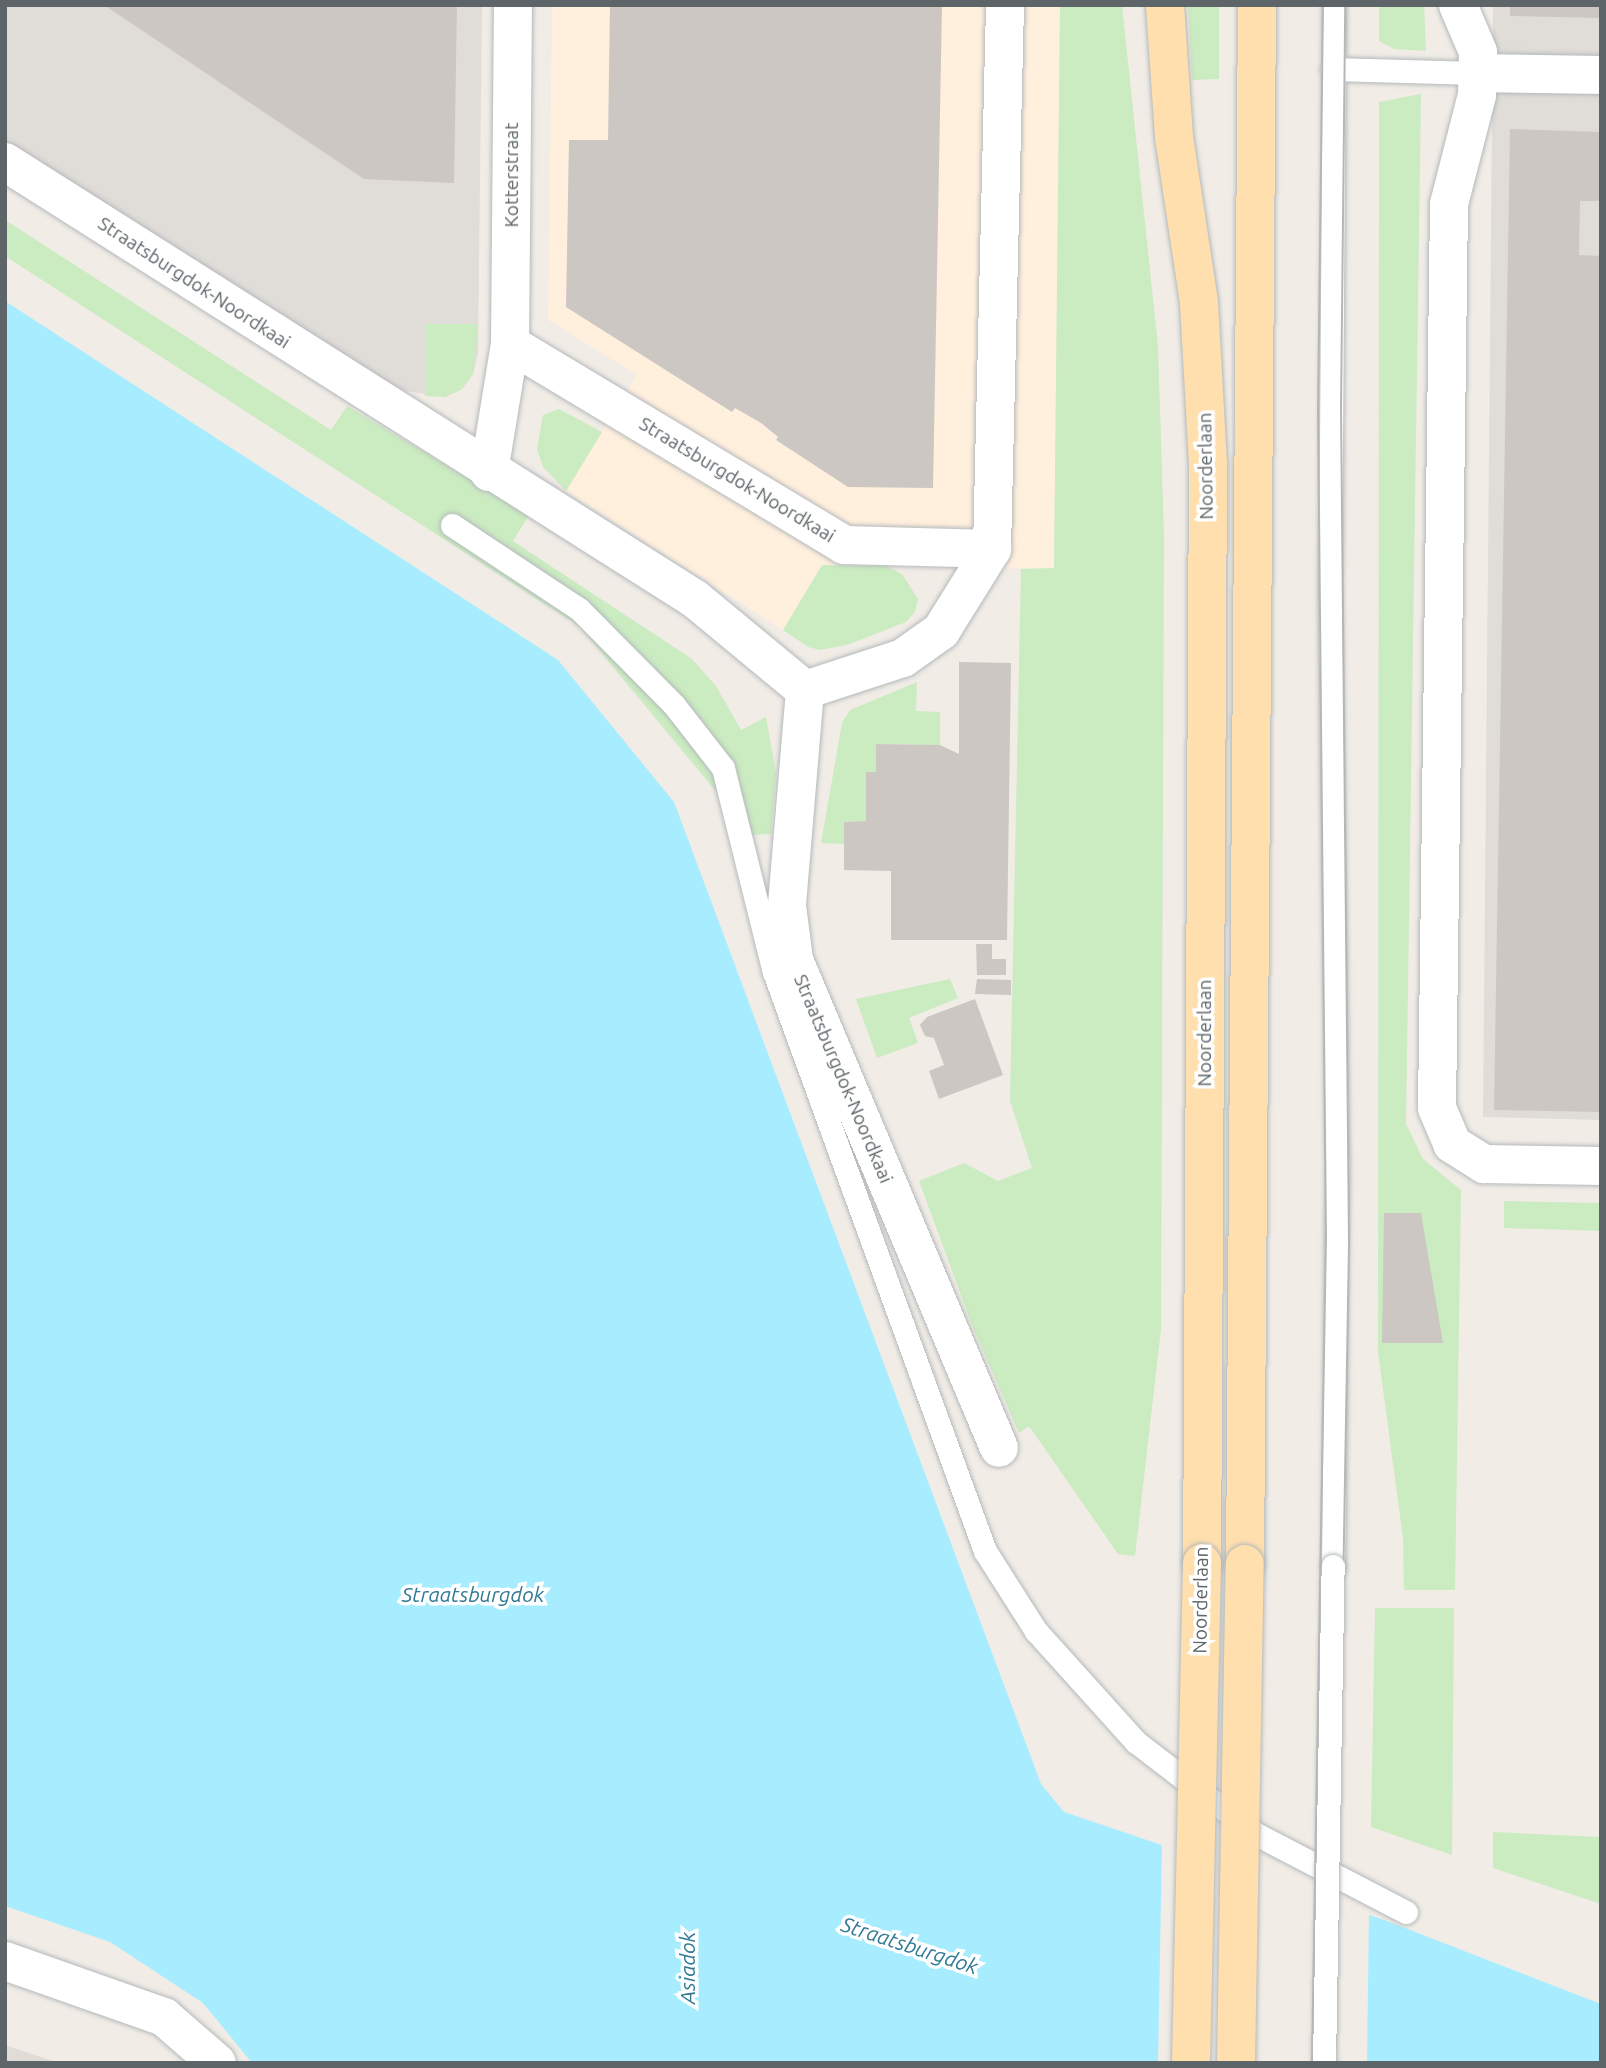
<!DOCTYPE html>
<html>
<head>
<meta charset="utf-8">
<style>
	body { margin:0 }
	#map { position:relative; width:1606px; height:2068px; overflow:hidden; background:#f1ece6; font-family:Ubuntu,sans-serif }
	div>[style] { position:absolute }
	.commercial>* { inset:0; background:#ffefdd }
	.industrial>* { inset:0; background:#e0dcd8 }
	.green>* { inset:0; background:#cbebc1 }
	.water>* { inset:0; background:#a8edff }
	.pier>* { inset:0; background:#f1ece6 }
	.building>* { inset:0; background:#ccc7c3 }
	.roads { filter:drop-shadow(0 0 2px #b4b9bc) drop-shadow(0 0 2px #b4b9bc) }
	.lane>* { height:23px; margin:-11.5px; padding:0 11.5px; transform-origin:11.5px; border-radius:11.5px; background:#fff }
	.street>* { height:38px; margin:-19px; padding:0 19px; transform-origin:19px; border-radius:19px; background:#fff }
	.primary>* { height:38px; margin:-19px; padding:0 19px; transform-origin:19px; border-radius:19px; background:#ffdfad }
	.tram>* { height:2px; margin:-1px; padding:0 1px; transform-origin:1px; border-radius:1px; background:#b5b6b7 }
	.bridges { filter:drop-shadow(0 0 2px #b4b9bc) drop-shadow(0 0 2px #b4b9bc) }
	.lane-bridge>* { height:23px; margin:-11.5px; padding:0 11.5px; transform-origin:11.5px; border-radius:11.5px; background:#fff }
	.primary-bridge>* { height:38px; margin:-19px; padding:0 19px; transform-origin:19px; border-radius:19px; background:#ffdfad }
	span { translate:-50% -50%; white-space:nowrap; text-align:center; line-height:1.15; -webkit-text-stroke:7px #fff; paint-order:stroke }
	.street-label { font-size:19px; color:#5d6568 }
	.water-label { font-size:21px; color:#307a96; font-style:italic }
	.frame { position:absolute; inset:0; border:7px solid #5d6568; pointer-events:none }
</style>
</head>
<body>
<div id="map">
	<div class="commercial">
		<div style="clip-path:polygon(552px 5px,1060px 5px,1054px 569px,822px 565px,783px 630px,566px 491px,637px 375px,548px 320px)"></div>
	</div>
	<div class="industrial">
		<div style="clip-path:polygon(5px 5px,482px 5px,478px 353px,473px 374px,462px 389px,445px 397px,394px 389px,5px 142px)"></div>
		<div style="clip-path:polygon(1493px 5px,1601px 5px,1601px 1120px,1483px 1117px)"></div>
		<div style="clip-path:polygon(5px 2045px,59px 2063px,5px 2063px)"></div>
	</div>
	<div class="green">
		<div style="clip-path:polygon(1060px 5px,1122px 5px,1158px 346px,1164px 535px,1161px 1329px,1135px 1556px,1118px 1554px,1029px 1426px,1019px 1433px,972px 1325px,919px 1181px,964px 1163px,998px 1181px,1032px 1168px,1010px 1101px,1021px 569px,1054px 568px)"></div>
		<div style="clip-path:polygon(1188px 5px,1219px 5px,1219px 79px,1192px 80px)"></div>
		<div style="clip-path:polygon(1379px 5px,1424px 5px,1426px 51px,1394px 49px,1379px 41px)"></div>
		<div style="clip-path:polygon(1421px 94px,1406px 1124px,1423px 1159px,1461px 1190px,1455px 1590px,1404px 1590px,1403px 1538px,1378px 1352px,1379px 102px)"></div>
		<div style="clip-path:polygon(5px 220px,331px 430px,347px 406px,529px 515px,513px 541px,692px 659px,716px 686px,741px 730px,766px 717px,776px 773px,771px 834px,752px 835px,580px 627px,5px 256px)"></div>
		<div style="clip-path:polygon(426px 324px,478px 324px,473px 374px,462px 389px,445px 397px,425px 396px)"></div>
		<div style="clip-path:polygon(559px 409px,602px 432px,566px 491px,543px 467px,537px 449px,543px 415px)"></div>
		<div style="clip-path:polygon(822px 565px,886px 566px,902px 574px,918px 599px,915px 612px,906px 622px,847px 645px,820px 650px,808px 647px,783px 630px)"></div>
		<div style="clip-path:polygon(917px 682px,916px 711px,940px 712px,940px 745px,877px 744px,876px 772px,866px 772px,866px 821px,845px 822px,844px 844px,821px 843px,842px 723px,850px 710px)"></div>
		<div style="clip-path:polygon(950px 979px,958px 998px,909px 1018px,918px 1043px,877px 1058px,856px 999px)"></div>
		<div style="clip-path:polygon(1504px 1201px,1601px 1203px,1601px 1231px,1504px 1228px)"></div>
		<div style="clip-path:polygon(1375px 1608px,1454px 1608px,1452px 1855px,1371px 1827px)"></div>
		<div style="clip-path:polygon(1493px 1832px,1601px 1837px,1601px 1904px,1493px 1868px)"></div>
	</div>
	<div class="water">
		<div style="clip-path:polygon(5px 301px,558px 660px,674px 802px,1041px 1784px,1064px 1812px,1387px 1921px,1601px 2004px,1601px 2063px,252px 2063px,203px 2003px,110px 1942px,5px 1906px)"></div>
	</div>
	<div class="pier">
		<div style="clip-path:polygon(1162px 1843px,1369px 1912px,1367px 2063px,1158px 2063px)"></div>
	</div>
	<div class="building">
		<div style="clip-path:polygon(104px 5px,457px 5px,454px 183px,364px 179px)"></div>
		<div style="clip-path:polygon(610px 5px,942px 5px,933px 488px,848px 487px,776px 440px,778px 437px,761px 423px,735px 408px,732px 412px,566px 307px,569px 140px,608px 140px)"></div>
		<div style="clip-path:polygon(1510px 5px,1601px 5px,1601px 18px,1510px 16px)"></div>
		<div style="clip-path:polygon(1510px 129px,1601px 132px,1601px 201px,1580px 201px,1579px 255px,1601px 256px,1601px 1112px,1494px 1110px)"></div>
		<div style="clip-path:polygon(959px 662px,1011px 663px,1007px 940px,891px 940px,891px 871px,844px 870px,844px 822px,866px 821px,866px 772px,876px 772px,876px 744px,940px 745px,959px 754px)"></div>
		<div style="clip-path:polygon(976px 944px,992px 944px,992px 959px,1006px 959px,1006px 975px,977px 975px)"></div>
		<div style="clip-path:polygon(977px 979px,1011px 980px,1011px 995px,975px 994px)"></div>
		<div style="clip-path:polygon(975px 999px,1003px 1075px,939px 1099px,929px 1071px,944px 1065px,934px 1038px,925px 1036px,920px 1025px,927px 1017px)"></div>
		<div style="clip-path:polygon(1384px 1213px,1421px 1213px,1443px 1343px,1382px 1343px)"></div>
	</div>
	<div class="roads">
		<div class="lane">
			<div style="left:1332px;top:69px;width:145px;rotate:1.6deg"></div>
			<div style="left:452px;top:525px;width:152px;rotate:33.5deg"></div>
			<div style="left:579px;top:609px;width:135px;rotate:45.3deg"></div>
			<div style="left:674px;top:705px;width:80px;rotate:52.1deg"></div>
			<div style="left:723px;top:768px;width:210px;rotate:76deg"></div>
			<div style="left:774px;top:972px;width:616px;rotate:69.98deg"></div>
			<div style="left:985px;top:1551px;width:95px;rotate:57.5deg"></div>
			<div style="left:1036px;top:1631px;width:149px;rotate:48deg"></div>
			<div style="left:1136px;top:1742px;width:151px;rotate:37.5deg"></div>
			<div style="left:1256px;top:1834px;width:169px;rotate:27.5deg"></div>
			<div style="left:1333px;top:1566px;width:408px;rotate:-89.4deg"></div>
			<div style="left:1337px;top:1158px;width:567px;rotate:-90.71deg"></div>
			<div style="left:1330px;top:591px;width:586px;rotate:-89.61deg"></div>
		</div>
		<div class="street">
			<div style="left:1458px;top:5px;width:51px;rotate:66.9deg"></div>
			<div style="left:1478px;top:52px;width:43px;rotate:91.3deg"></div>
			<div style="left:1477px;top:95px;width:113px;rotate:104.4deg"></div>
			<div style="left:1449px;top:204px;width:904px;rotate:90.76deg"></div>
			<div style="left:1437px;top:1108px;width:39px;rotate:67deg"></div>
			<div style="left:1452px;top:1144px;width:38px;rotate:32deg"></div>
			<div style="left:1484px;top:1164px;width:117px;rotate:1deg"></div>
			<div style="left:1477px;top:73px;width:124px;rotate:0.9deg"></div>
			<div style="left:5px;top:162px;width:817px;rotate:32.35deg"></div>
			<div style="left:695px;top:599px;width:143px;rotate:39.6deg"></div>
			<div style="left:510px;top:344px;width:390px;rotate:31deg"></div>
			<div style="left:844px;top:545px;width:148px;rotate:1.5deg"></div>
			<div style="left:489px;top:472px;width:130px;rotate:-80.7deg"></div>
			<div style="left:510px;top:344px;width:339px;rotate:-89.5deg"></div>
			<div style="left:805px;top:690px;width:217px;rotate:94.8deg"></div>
			<div style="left:787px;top:906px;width:54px;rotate:82.6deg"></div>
			<div style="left:794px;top:960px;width:529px;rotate:67.21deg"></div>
			<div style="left:805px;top:690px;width:103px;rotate:-18.1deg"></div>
			<div style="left:903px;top:658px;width:47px;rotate:-35.4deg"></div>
			<div style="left:941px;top:631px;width:97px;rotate:-58.1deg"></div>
			<div style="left:992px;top:549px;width:544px;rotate:-88.63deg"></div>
			<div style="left:5px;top:1961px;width:169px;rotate:19.4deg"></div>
			<div style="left:164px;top:2017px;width:70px;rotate:41deg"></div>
		</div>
		<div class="primary">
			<div style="left:1165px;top:5px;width:132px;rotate:86.1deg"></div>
			<div style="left:1174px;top:137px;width:168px;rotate:81.4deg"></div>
			<div style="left:1199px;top:303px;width:162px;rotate:86.8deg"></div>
			<div style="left:1208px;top:465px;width:1098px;rotate:90.31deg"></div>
			<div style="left:1245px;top:1564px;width:1559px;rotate:-89.56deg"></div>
		</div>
	</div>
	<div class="tram">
		<div style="left:1312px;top:2063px;width:823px;rotate:-89.03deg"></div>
		<div style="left:1326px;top:1240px;width:828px;rotate:-90.55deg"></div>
		<div style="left:1318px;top:412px;width:407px;rotate:-89.3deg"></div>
		<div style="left:1335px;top:2063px;width:822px;rotate:-89.02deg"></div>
		<div style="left:1349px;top:1241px;width:830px;rotate:-90.55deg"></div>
		<div style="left:1341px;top:411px;width:406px;rotate:-89.4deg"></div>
	</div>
	<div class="bridges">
		<div class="lane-bridge">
			<div style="left:1324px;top:2063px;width:497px;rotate:-89deg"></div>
		</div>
		<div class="primary-bridge">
			<div style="left:1191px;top:2063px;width:500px;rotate:-88.74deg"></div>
			<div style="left:1236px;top:2063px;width:499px;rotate:-89deg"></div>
		</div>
	</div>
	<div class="street-label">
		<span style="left:512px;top:175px;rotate:-90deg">Kotterstraat</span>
		<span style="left:194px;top:283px;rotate:33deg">Straatsburgdok-Noordkaai</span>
		<span style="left:1206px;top:466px;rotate:-91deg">Noorderlaan</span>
		<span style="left:737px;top:480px;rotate:31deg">Straatsburgdok-Noordkaai</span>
		<span style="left:1205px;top:1033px;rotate:-90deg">Noorderlaan</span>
		<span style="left:843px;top:1079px;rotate:67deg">Straatsburgdok-Noordkaai</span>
		<span style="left:1201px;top:1600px;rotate:-89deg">Noorderlaan</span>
	</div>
	<div class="water-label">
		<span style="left:473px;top:1594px">Straatsburgdok</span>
		<span style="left:910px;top:1945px;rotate:18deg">Straatsburgdok</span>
		<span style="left:687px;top:1968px;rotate:-90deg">Asiadok</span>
	</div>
	<div class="frame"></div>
</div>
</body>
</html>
